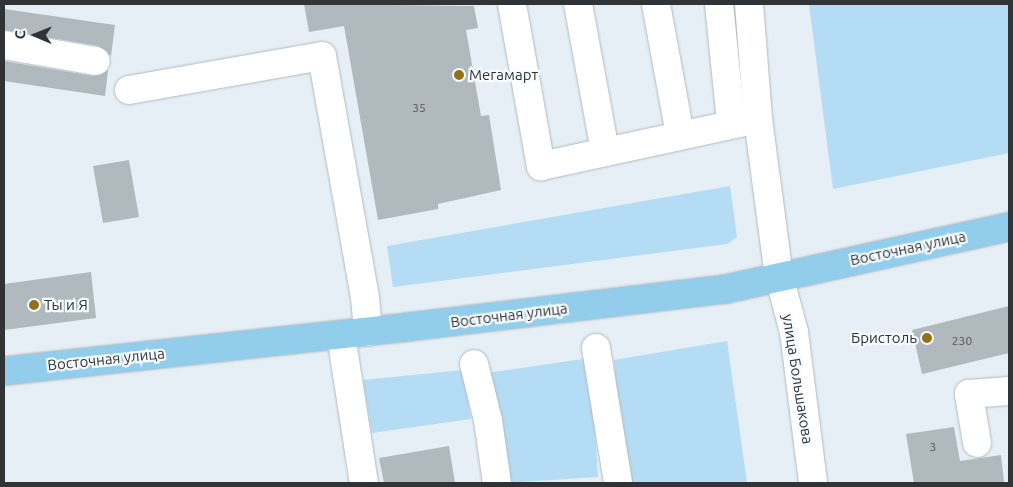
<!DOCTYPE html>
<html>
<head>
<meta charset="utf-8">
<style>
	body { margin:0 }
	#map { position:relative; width:1013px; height:487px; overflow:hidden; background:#e5eff5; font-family:Ubuntu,sans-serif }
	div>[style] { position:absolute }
	.green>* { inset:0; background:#b4dcf4 }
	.building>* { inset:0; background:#b0b9be }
	.roads { filter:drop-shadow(0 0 1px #b1bac0) drop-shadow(0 0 1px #b1bac0) }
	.minor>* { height:28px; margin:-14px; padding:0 14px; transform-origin:14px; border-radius:14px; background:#fff }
	.major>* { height:28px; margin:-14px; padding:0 14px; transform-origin:14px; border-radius:14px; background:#92cdec }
	.dots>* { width:14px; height:14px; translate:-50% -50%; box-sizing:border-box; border:2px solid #f5fbff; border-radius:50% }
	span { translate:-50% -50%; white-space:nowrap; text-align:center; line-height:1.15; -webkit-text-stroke:4.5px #f5fbff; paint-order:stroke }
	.number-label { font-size:12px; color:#505558 }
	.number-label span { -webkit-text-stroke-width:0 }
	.poi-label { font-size:15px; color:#303436 }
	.left { translate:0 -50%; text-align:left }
	.right { translate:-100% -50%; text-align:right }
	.street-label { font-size:15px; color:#303436 }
	.frame { position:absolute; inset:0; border:5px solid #303436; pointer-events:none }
	.north { position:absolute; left:10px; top:10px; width:50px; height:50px; -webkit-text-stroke:4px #f5fbff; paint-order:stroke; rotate:271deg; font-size:14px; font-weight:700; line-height:20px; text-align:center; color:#303436 }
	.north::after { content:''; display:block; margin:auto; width:18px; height:22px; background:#303436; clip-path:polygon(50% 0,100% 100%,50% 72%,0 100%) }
</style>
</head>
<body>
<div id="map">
	<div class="green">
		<div style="clip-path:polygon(809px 4px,1009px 4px,1009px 153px,833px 189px)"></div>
		<div style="clip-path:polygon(730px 186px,737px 237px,727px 244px,393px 287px,387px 246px)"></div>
		<div style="clip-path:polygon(727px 341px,747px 483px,624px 483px,614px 360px)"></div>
		<div style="clip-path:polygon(590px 358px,598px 477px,503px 483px,487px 373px)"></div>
		<div style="clip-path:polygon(463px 370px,471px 419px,372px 433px,363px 380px)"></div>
	</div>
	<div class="building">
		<div style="clip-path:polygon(304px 4px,474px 6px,478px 28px,466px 30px,481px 116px,489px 115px,501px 190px,438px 204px,438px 209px,378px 220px,344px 26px,309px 32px)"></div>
		<div style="clip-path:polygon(4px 9px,115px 25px,111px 56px,99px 46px,4px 30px)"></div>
		<div style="clip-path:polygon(4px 61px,93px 76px,108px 70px,105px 96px,4px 81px)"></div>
		<div style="clip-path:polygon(129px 160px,139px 217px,103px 223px,93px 166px)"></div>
		<div style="clip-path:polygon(91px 272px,96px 318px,4px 330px,4px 284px)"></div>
		<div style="clip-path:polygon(1009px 306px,1009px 353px,922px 374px,912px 330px)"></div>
		<div style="clip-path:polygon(954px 427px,960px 461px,1001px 455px,1004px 482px,914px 483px,906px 434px)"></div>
		<div style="clip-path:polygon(449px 446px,455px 483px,384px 483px,379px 458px)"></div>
	</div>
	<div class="roads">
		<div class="minor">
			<div style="left:512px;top:4px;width:165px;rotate:79.9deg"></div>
			<div style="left:541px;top:166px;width:222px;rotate:-12.2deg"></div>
			<div style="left:578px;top:4px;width:149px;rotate:79.6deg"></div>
			<div style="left:656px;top:4px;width:133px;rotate:79.6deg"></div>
			<div style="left:719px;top:4px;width:119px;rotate:84.2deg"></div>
			<div style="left:749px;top:4px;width:115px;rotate:85.5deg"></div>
			<div style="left:758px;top:119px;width:158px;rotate:82.4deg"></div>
			<div style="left:779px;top:276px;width:58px;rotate:75deg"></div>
			<div style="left:794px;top:332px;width:152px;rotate:82.8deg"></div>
			<div style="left:4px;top:45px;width:93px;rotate:9.9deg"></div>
			<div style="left:129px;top:90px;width:196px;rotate:-10deg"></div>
			<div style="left:322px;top:56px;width:245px;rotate:79.9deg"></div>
			<div style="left:365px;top:297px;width:35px;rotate:85deg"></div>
			<div style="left:341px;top:335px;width:150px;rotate:81.2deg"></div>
			<div style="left:596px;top:348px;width:137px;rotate:80.7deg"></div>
			<div style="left:474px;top:364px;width:58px;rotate:76deg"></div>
			<div style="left:488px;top:420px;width:64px;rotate:81.9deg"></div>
			<div style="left:977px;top:443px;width:50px;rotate:-99.3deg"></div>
			<div style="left:969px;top:394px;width:40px;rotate:-4.3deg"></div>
		</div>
		<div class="major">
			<div style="left:4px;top:371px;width:406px;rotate:-6.2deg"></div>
			<div style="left:408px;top:327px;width:320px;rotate:-6.8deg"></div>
			<div style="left:726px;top:289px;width:290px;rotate:-12.4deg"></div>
		</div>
	</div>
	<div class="dots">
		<div style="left:459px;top:75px;background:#947119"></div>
		<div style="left:34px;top:305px;background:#947119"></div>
		<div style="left:927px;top:338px;background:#947119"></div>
	</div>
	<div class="number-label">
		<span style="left:419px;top:108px">35</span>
		<span style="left:962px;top:341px">230</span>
		<span style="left:933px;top:447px">3</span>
	</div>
	<div class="poi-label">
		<span class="left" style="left:469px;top:75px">Мегамарт</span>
		<span class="left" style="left:44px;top:305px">Ты и Я</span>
		<span class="right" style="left:917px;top:338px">Бристоль</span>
	</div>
	<div class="street-label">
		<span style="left:908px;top:248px;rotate:-12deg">Восточная улица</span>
		<span style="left:509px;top:315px;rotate:-7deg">Восточная улица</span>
		<span style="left:106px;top:359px;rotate:-6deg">Восточная улица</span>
		<span style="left:798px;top:379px;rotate:81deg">улица Большакова</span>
	</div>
	<div class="frame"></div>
	<div class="north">С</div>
</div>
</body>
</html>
